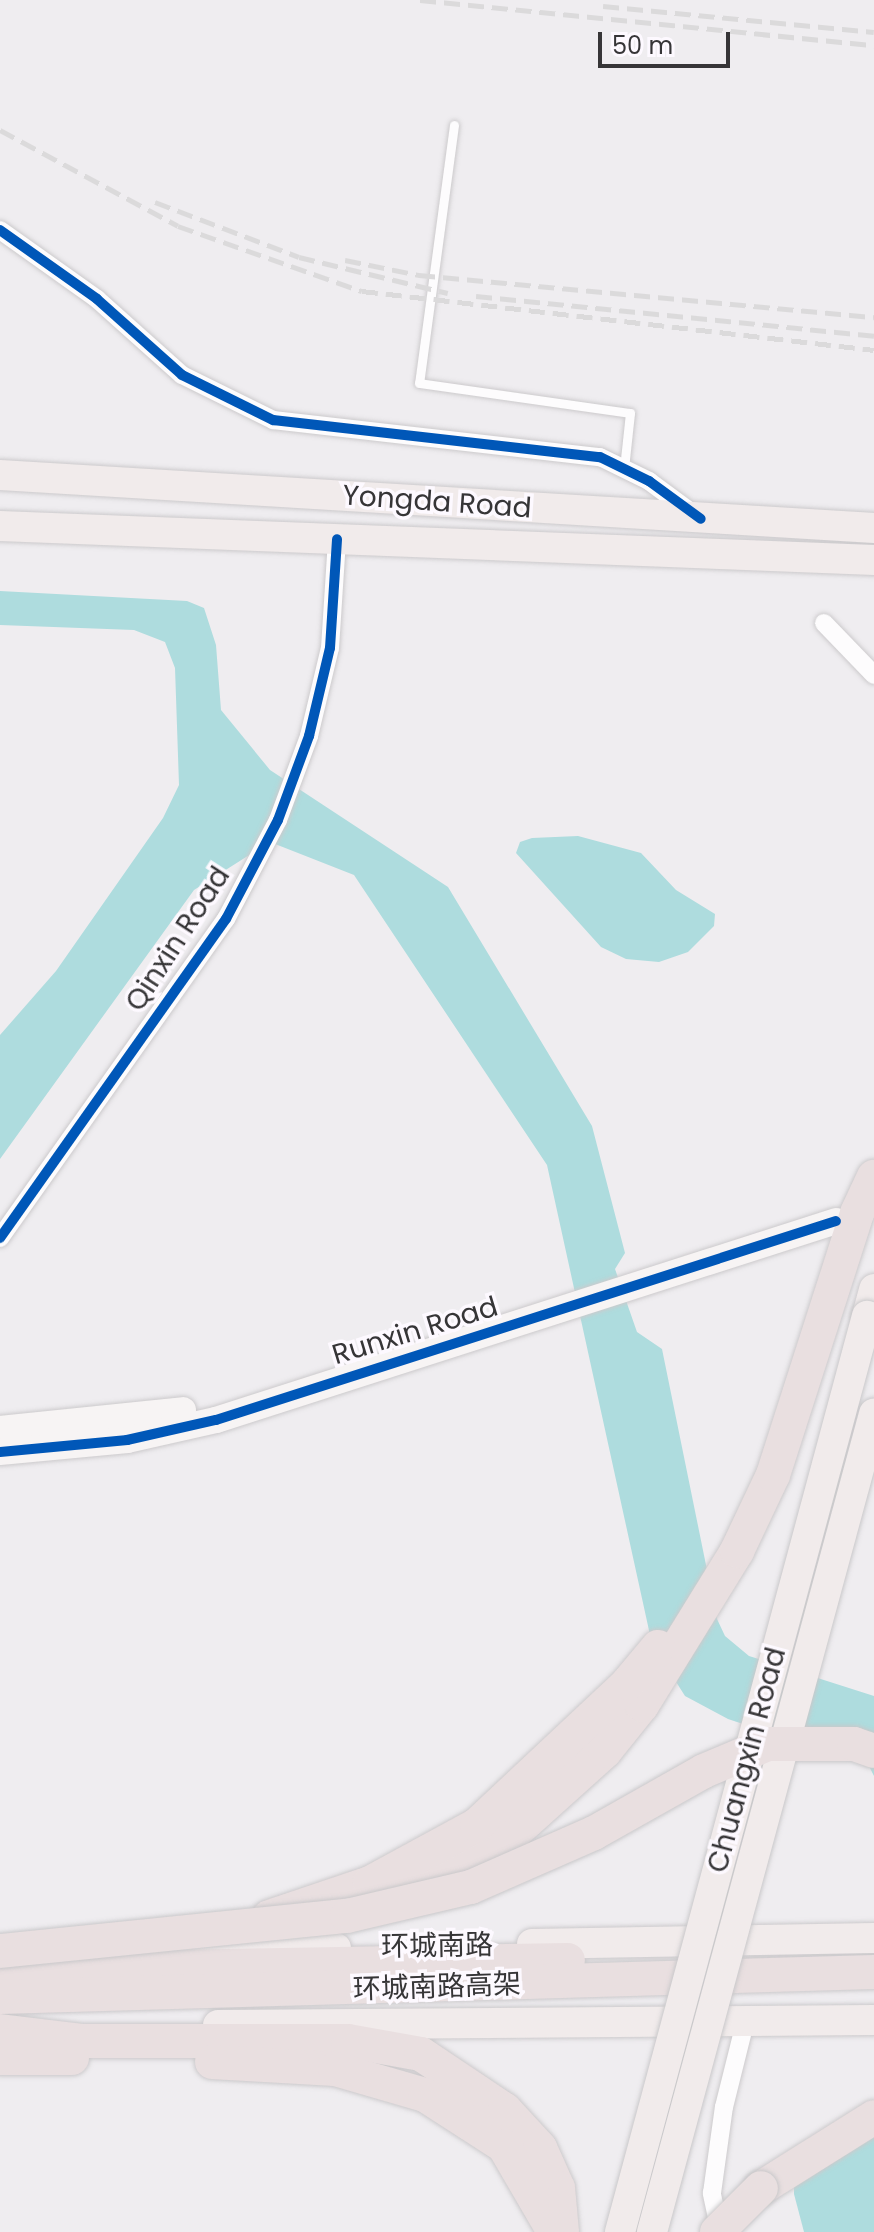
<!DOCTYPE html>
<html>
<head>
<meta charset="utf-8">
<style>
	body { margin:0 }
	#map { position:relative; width:874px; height:2232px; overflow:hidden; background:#efedf0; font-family:Poppins,"Noto Sans SC",sans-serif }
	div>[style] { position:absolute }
	.water>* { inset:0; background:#aedcde }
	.roads { filter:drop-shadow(0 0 2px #cccacc) drop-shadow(0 0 2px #cccacc) }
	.lane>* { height:9px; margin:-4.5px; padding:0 4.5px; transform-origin:4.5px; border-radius:4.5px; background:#fdfcfd }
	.street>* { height:18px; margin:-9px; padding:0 9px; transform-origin:9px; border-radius:9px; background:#fdfcfd }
	.secondary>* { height:26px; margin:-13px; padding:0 13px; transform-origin:13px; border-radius:13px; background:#f7f4f4 }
	.primary>* { height:30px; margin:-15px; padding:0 15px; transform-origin:15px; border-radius:15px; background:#f1ebeb }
	.highway>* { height:34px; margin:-17px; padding:0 17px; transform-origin:17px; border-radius:17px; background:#e9dfe0 }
	.rail>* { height:5px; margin-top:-2.5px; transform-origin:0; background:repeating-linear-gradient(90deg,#dbdadb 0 16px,transparent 0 24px) }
	.bridges { filter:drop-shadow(0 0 2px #c9c8ca) drop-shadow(0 0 2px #c9c8ca) }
	.primary-bridge>* { height:30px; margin:-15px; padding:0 15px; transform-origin:15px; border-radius:15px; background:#f1ebeb }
	.highway-bridge>* { height:34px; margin:-17px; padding:0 17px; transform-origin:17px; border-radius:17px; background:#e9dfe0 }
	.cycleway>* { height:10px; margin:-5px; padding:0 5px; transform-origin:5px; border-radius:5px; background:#0057b8 }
	span { translate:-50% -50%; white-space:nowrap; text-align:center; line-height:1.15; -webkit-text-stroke:7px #fdf9ff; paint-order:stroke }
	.street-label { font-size:28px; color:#363537 }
	.scale { position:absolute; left:598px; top:32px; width:132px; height:36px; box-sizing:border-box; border:4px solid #363537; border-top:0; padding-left:10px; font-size:24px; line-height:28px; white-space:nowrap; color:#363537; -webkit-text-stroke:6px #fdf9ff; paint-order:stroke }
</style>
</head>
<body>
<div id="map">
	<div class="water">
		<div style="clip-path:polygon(0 591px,187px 601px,204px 608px,216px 645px,221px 710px,270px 770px,448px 887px,592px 1126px,625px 1253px,615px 1269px,637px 1332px,662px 1349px,717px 1619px,725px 1636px,749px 1656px,874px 1696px,874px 1776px,869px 1766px,728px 1719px,685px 1696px,652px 1644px,547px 1165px,354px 875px,270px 842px,194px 890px,0 1159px,0 1035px,56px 971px,163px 818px,179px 785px,175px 668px,165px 642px,134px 630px,0 625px)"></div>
		<div style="clip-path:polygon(578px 836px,641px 853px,676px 890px,715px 914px,714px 926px,688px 952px,659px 962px,626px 959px,601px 947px,516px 853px,520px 842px,532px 838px)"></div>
		<div style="clip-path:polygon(874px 2123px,874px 2232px,804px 2232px,794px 2194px,794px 2172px)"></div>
	</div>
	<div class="roads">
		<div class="lane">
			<div style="left:454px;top:125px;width:260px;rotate:97.7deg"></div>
			<div style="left:419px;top:383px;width:213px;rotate:8.1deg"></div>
			<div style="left:630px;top:413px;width:55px;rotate:96.2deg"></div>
		</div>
		<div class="street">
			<div style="left:0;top:230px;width:119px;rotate:35.4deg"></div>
			<div style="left:97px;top:299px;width:114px;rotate:41.8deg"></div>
			<div style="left:182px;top:375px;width:102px;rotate:26.3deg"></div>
			<div style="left:273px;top:420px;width:329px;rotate:6.5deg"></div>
			<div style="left:600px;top:457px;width:55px;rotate:26.1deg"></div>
			<div style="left:649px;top:481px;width:57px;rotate:36.5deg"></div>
			<div style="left:824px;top:623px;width:72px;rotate:46.1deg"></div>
			<div style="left:0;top:1238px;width:391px;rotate:-54.7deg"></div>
			<div style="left:226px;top:919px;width:112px;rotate:-62.3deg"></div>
			<div style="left:278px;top:820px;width:90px;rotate:-69.7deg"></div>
			<div style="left:309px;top:736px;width:90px;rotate:-76.6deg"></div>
			<div style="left:330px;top:648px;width:109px;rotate:-86.3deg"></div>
			<div style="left:720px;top:2232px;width:40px;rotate:-102deg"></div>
			<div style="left:712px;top:2193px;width:87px;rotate:-82.1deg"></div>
			<div style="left:724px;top:2107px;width:87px;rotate:-76deg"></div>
		</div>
		<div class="secondary">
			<div style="left:0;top:1429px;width:184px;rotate:-5.9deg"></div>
			<div style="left:0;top:1452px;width:128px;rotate:-5.4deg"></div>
			<div style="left:127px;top:1440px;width:91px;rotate:-12.7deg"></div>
			<div style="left:216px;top:1420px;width:651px;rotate:-17.79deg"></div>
		</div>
		<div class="primary">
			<div style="left:0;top:475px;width:876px;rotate:3.47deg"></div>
			<div style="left:0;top:526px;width:875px;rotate:2.23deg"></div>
			<div style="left:867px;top:1316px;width:28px;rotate:-75deg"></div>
			<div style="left:532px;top:1944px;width:342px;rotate:-1deg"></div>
			<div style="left:180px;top:1945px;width:156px;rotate:1.1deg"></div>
			<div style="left:218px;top:2025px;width:656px;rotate:-0.44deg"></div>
		</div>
		<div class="highway">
			<div style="left:385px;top:1899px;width:132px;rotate:-25.6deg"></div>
			<div style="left:504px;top:1842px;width:136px;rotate:-42deg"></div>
			<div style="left:605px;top:1751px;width:59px;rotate:-51.2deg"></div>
			<div style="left:642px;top:1705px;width:181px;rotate:-58.3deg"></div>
			<div style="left:737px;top:1551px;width:84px;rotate:-64.7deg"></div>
			<div style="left:773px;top:1475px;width:275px;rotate:-72.2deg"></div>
			<div style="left:857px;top:1213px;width:40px;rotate:-65deg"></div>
			<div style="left:269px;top:1917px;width:107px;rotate:-18.6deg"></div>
			<div style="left:370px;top:1883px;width:122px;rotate:-28.5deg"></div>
			<div style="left:477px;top:1825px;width:207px;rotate:-43.2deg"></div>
			<div style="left:628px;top:1683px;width:47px;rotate:-50.2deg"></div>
			<div style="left:0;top:1970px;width:568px;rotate:-1.01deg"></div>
			<div style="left:0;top:1997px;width:874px;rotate:-1.64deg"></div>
			<div style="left:0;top:2031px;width:82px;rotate:7deg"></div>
			<div style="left:81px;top:2041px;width:267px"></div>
			<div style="left:348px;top:2041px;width:74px;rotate:10.1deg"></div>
			<div style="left:421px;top:2054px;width:101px;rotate:33.7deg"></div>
			<div style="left:505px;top:2110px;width:52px;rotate:47.4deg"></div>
			<div style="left:540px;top:2148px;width:44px;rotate:65.8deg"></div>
			<div style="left:558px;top:2188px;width:44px;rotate:84.8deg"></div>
			<div style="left:0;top:2058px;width:72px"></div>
			<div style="left:212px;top:2062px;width:123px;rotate:3.3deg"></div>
			<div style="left:335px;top:2069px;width:94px;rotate:16.1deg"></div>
			<div style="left:425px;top:2095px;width:94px;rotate:32.8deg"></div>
			<div style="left:504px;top:2146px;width:99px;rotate:59.8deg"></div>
			<div style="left:761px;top:2188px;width:133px;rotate:-32.1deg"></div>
		</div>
	</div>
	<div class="rail">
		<div style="left:420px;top:0;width:456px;rotate:5.7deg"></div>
		<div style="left:603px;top:6px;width:272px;rotate:5.5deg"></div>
		<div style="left:0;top:130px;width:202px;rotate:28.3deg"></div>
		<div style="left:178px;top:226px;width:195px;rotate:19.5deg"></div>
		<div style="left:362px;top:291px;width:515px;rotate:6.57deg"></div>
		<div style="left:155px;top:202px;width:154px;rotate:20.9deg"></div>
		<div style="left:299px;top:257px;width:153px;rotate:13.6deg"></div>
		<div style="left:345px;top:260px;width:76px;rotate:11.5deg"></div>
		<div style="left:419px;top:275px;width:457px;rotate:5.3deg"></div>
		<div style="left:476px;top:296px;width:400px;rotate:5.7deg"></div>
	</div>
	<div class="bridges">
		<div class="primary-bridge">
			<div style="left:620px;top:2232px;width:949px;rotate:-74.91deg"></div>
			<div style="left:652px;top:2232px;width:848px;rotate:-74.82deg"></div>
		</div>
		<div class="highway-bridge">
			<div style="left:0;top:1951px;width:349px;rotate:-5.8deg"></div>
			<div style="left:347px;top:1916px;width:127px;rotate:-13.2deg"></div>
			<div style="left:471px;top:1887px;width:134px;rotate:-23.7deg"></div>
			<div style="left:594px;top:1833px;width:126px;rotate:-29.4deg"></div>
			<div style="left:704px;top:1771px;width:69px;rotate:-22.9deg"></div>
			<div style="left:768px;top:1744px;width:86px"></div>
			<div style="left:854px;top:1744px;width:21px;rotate:19deg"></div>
			<div style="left:717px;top:2232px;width:62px;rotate:-45deg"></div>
		</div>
	</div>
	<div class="cycleway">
		<div style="left:0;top:230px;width:119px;rotate:35.4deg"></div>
		<div style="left:97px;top:299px;width:114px;rotate:41.8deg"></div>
		<div style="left:182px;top:375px;width:102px;rotate:26.3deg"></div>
		<div style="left:273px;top:420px;width:329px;rotate:6.5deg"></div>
		<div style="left:600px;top:457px;width:55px;rotate:26.1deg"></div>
		<div style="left:649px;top:481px;width:64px;rotate:36.2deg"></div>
		<div style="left:0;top:1238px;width:391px;rotate:-54.7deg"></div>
		<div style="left:226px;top:919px;width:112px;rotate:-62.3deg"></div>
		<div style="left:278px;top:820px;width:90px;rotate:-69.7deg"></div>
		<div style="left:309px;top:736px;width:90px;rotate:-76.6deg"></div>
		<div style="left:330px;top:648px;width:109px;rotate:-86.3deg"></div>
		<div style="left:0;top:1452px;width:128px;rotate:-5.4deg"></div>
		<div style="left:127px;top:1440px;width:91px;rotate:-12.7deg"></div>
		<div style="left:216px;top:1420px;width:651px;rotate:-17.79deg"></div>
	</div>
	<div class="street-label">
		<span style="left:437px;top:502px;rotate:4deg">Yongda Road</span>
		<span style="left:178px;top:939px;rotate:-57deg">Qinxin Road</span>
		<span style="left:415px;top:1331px;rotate:-17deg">Runxin Road</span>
		<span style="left:747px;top:1760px;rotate:-75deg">Chuangxin Road</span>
		<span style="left:437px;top:1946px;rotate:-1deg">环城南路</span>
		<span style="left:437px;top:1987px;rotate:-2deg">环城南路高架</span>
	</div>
	<div class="scale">50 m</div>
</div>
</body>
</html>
